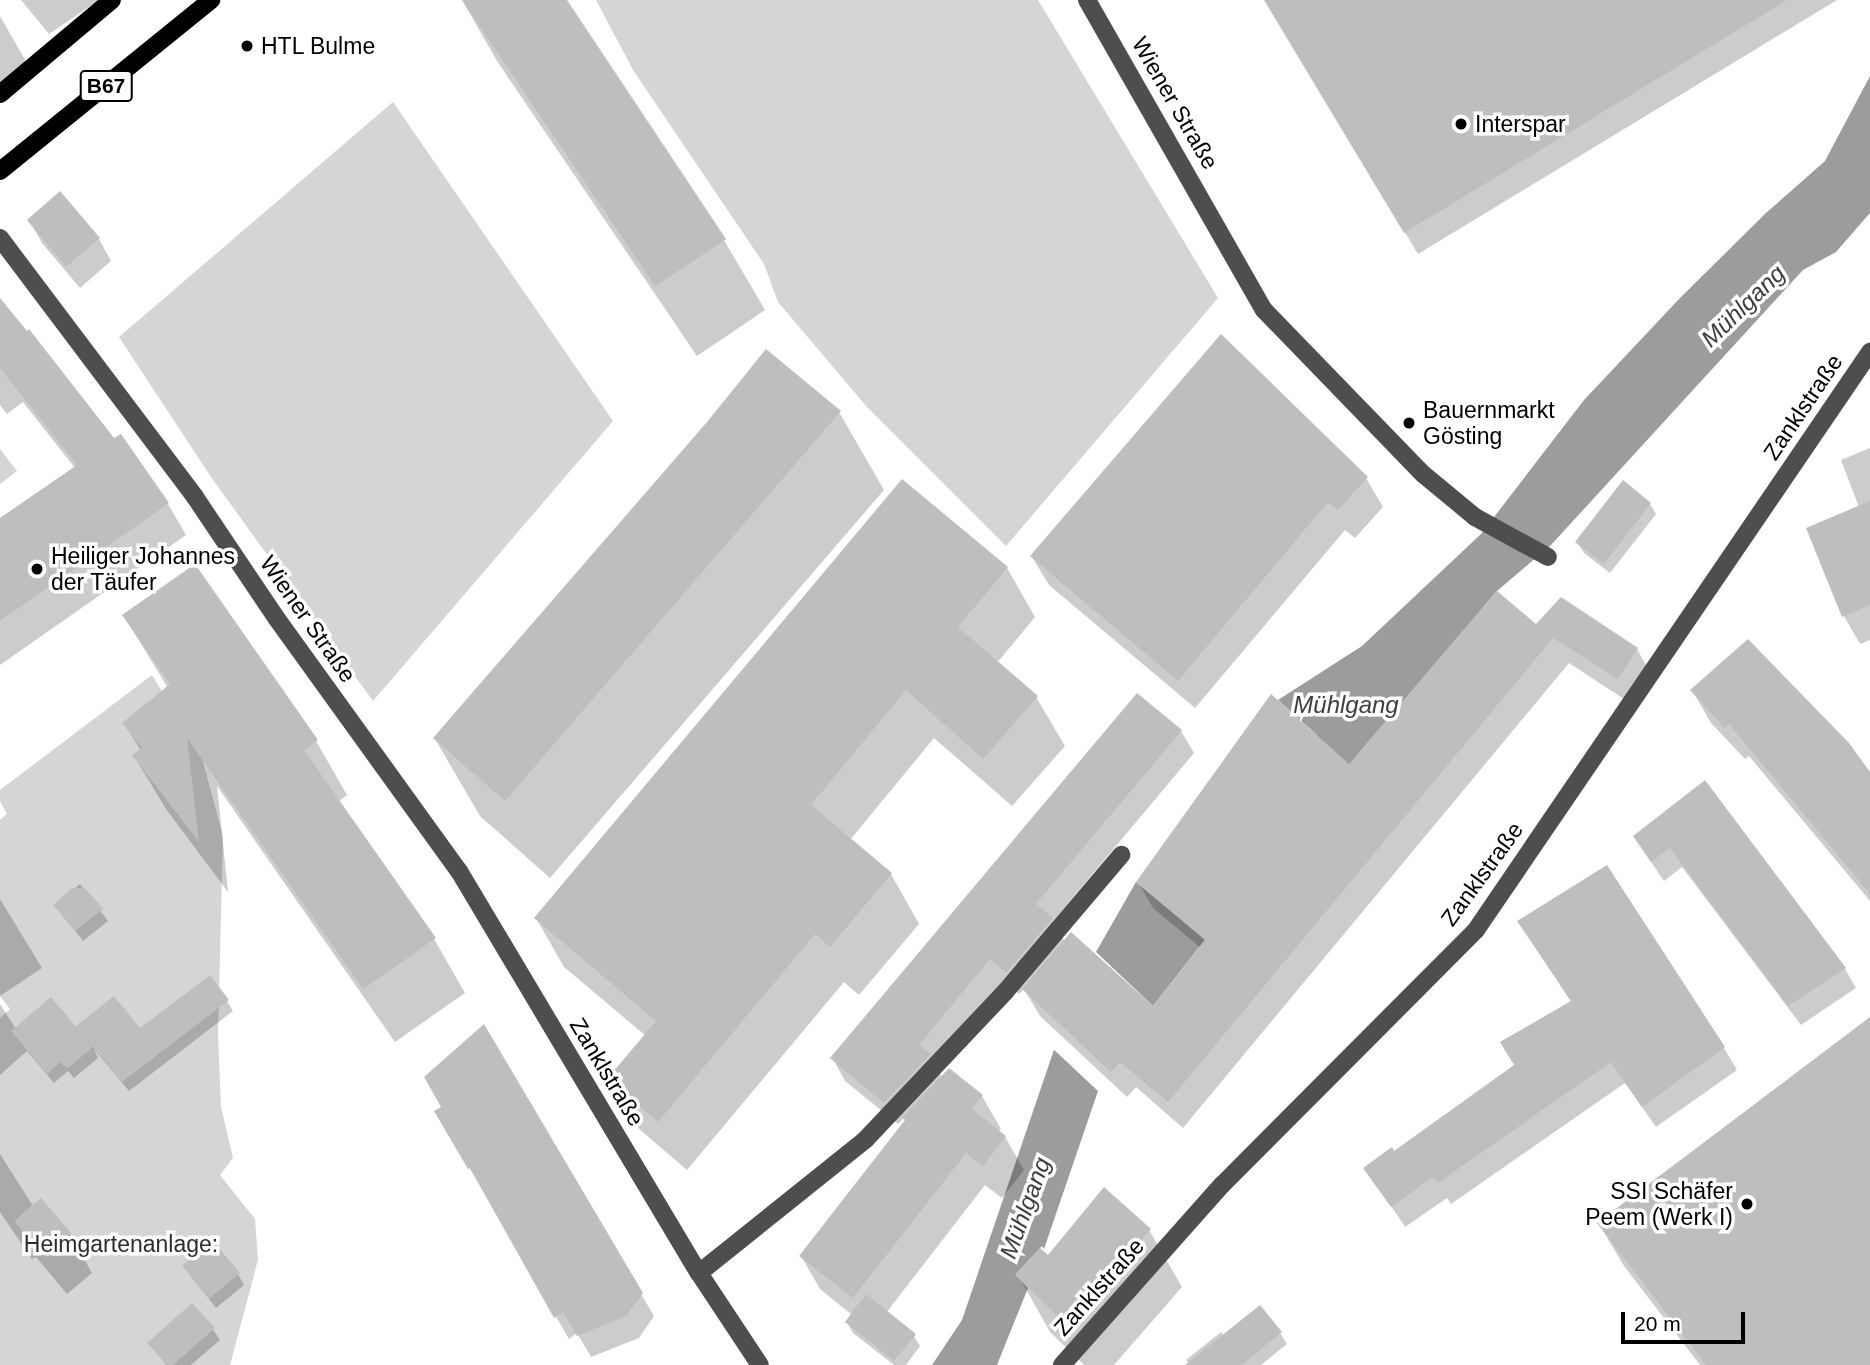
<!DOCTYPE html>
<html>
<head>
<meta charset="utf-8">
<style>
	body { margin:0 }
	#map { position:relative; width:1870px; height:1365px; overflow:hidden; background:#fff; font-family:Arial,sans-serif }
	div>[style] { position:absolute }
	.green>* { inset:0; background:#d5d5d5 }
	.water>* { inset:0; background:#9c9c9c }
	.pier>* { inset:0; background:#fff }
	.shadow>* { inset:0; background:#0003 }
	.building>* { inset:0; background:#bebebe }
	.minor>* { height:18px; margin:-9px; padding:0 9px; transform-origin:9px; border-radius:9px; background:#4e4e4e }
	.major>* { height:18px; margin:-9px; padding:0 9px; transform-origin:9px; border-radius:9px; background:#000 }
	.dots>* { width:19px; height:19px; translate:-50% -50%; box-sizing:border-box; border:4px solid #fff; border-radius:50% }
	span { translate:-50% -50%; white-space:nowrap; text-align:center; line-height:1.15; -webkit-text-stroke:7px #fff; paint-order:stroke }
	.shield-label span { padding:2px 5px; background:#fff; border:2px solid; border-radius:5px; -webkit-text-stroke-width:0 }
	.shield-label { font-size:21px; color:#000; font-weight:700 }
	.poi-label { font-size:23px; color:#000 }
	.left { translate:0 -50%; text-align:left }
	.right { translate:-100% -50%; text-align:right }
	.street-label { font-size:23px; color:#000 }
	.park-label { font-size:23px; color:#2c2c2c }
	.water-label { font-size:24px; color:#3d3d3d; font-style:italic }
	.scale { position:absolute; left:1621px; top:1312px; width:124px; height:32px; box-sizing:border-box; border:4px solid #000; border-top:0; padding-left:9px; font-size:21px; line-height:24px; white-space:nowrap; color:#000; -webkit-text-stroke:5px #fff; paint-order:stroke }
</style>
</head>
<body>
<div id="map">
	<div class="green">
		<div style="clip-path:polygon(596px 0,1038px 0,1218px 298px,1006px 546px,867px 407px,778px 302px,764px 264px,633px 70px)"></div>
		<div style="clip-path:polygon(393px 102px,613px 421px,373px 701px,211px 477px,119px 337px)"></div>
		<div style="clip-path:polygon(0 449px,17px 471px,0 484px)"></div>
		<div style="clip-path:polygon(152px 675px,202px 758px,223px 836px,218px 1035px,221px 1107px,233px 1158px,220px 1175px,255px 1219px,258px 1260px,230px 1365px,0 1365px,0 1018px,10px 1009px,0 996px,0 820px,7px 814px,0 801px,0 790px)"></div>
	</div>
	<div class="water">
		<div style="clip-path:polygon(1870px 76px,1870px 213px,1836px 252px,1803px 270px,1551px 545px,1497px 591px,1337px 779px,1302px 751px,1317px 735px,1278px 700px,1362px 646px,1481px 534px,1584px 400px,1680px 298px,1766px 213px,1825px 161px)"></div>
		<div style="clip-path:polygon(1136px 882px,1166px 907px,1211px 932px,1153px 1006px,1096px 952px)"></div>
		<div style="clip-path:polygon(1059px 1035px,1111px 1072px,1098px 1091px,1044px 1249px,1042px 1246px,1016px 1274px,1028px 1288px,997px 1365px,932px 1365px,962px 1320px)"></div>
	</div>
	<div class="pier">
		<div style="clip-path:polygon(1060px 1025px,1111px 1071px,1113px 1069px,1106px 1086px,1098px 1091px,1051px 1047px)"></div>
	</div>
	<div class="shadow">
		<div style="clip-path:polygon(21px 0,99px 0,49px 34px)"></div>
		<div style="clip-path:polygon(462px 0,565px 0,724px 240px,765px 310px,697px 356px,497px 61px)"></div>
		<div style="clip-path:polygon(1265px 0,1837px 0,1418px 254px)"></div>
		<div style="clip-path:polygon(0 16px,28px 65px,0 84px)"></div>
		<div style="clip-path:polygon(29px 220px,99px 239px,111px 261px,80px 288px,42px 243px)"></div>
		<div style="clip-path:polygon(0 301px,168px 504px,186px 535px,0 665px,0 520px,75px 468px,23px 402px,7px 414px,0 405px)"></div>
		<div style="clip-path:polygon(839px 412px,884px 490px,550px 878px,480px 816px,435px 739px)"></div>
		<div style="clip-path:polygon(1870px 448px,1870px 640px,1860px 644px,1844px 616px,1859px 507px,1841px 460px)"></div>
		<div style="clip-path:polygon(1366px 478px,1383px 507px,1355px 538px,1345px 530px,1195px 708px,1049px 585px,1032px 557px)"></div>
		<div style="clip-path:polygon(1650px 504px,1656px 514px,1610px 573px,1584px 553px,1577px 542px)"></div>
		<div style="clip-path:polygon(1007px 568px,1035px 617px,997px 663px,1036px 697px,1065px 746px,1012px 806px,934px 738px,850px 840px,891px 874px,919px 924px,859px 995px,844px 982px,687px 1170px,638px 1128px,609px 1079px,646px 1036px,564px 967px,536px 918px)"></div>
		<div style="clip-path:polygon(124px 616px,316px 741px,347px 795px,338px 802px,434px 939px,465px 993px,395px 1042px,217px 786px,228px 892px,166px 809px,134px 756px,141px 751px,125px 724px,168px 688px)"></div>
		<div style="clip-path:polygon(1537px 626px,1637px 649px,1652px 676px,1633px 705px,1569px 663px,1183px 1128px,1136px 1087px,1127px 1097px,1040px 1016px,1024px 989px,1019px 994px,1004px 980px,934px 1063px,942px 1077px,982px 1096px,1001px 1129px,998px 1132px,1005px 1137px,1024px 1170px,1002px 1198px,985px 1185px,886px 1313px,914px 1336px,920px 1346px,906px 1365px,894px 1365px,853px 1333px,847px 1322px,852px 1315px,820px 1289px,801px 1256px,906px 1121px,904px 1118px,898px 1124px,845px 1081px,833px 1059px,1181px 731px,1194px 753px,1053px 921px,1065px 942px,1153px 1008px,1201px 948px,1153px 908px,1138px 882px,1350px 766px)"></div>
		<div style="clip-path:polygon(1692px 690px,1870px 775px,1870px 901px,1749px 756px,1745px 759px,1711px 723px)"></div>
		<div style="clip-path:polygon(1704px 782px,1845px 969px,1856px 988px,1801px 1025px,1682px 867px,1664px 881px,1647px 856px)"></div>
		<div style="clip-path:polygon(80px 884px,108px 921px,83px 941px,55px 905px)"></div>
		<div style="clip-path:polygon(0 899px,42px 968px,0 996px)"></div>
		<div style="clip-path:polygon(1519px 922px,1724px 1048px,1737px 1070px,1656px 1127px,1625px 1083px,1451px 1204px,1447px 1198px,1405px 1227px,1366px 1168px,1394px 1153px,1516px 1066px,1572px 1003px)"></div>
		<div style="clip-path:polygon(227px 1001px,233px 1011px,129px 1091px,94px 1049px,98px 1058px,74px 1078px,68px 1071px,54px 1083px,27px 1051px,0 1075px,0 1004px,16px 1029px,83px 1038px,79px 1026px,140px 1030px)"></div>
		<div style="clip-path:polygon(483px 1027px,654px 1316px,639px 1338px,591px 1357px,577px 1333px,569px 1339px,437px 1112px,444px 1107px)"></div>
		<div style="clip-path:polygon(1870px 1039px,1870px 1365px,1700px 1365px,1624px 1266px,1599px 1224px)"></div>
		<div style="clip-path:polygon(0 1154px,33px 1206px,70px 1234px,92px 1273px,67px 1294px,36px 1257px,32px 1259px,0 1212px)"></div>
		<div style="clip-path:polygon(1149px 1230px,1182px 1287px,1114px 1365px,1084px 1365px,1050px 1332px,1018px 1275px,1048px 1258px)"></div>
		<div style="clip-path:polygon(184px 1267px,238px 1274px,244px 1285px,216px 1308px)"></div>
		<div style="clip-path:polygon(213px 1329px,220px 1340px,191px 1365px,166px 1365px,150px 1343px)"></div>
		<div style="clip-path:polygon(1221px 1332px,1224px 1336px,1280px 1333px,1287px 1344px,1261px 1365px,1190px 1365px,1186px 1360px)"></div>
	</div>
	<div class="building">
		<div style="clip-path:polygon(462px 0,567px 0,726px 239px,655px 286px)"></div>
		<div style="clip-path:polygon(1264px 0,1787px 0,1404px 233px)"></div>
		<div style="clip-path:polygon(60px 191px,100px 238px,66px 267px,27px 220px)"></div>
		<div style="clip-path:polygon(0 298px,27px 331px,29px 329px,114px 438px,121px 434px,169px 503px,0 621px,0 518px,77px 465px,0 368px)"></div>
		<div style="clip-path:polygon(1221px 334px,1368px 477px,1338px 510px,1328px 502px,1178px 681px,1030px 556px)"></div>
		<div style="clip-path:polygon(766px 349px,841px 411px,505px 801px,433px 738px,707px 422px)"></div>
		<div style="clip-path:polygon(902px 479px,1008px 567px,958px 627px,1038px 696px,983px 759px,906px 690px,811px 805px,892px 873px,830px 947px,815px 934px,658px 1122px,607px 1079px,656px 1021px,534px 918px)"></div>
		<div style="clip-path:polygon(1623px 480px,1651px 503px,1604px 564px,1575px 542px)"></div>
		<div style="clip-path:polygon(1870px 501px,1870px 605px,1842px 617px,1806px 528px)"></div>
		<div style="clip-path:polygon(195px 564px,318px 740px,304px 750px,436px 938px,363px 989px,187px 738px,199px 842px,132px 755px,142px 748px,122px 723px,170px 684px,122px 615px)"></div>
		<div style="clip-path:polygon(1497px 591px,1536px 624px,1561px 597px,1638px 648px,1618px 679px,1553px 638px,1168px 1102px,1120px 1062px,1111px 1072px,1022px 989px,1071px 932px,1153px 1006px,1205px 940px,1136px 882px,1271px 694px,1349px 764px)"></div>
		<div style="clip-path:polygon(1748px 639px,1849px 743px,1870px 772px,1870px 894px,1729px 724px,1725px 728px,1690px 690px)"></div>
		<div style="clip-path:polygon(1137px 693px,1182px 730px,1036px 904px,1053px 918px,1006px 973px,990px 959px,919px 1045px,931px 1054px,884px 1103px,830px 1058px)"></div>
		<div style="clip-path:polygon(1705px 780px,1846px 968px,1788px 1006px,1670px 848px,1651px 862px,1633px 836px)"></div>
		<div style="clip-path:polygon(1607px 865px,1725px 1047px,1642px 1107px,1611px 1062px,1438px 1183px,1433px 1177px,1391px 1207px,1363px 1168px,1392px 1147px,1394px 1151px,1514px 1065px,1500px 1042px,1571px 1001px,1517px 921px)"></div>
		<div style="clip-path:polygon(72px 888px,85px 888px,103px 909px,75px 931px,53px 905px)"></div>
		<div style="clip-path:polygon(210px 975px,229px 1000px,122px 1082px,76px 1026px,114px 996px,140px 1028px)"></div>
		<div style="clip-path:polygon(51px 997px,93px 1047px,67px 1069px,61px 1062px,47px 1074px,11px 1031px)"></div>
		<div style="clip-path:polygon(1870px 1017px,1870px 1365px,1706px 1365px,1597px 1223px)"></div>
		<div style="clip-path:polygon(484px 1024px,643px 1293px,626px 1316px,577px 1336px,563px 1312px,554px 1318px,470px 1168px,468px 1169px,434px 1111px,441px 1107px,424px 1077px)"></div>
		<div style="clip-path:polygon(949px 1068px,983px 1095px,972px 1109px,1006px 1136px,983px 1166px,966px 1153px,853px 1298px,799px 1256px,905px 1120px,902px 1118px)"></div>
		<div style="clip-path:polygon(1104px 1187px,1151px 1229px,1066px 1325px,1015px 1275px,1040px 1248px,1048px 1255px)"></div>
		<div style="clip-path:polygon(41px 1198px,71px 1233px,44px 1256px,14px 1221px)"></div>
		<div style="clip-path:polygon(212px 1240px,240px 1273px,209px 1299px,182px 1266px)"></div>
		<div style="clip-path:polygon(866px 1294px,916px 1334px,894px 1361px,845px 1322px)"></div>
		<div style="clip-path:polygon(192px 1303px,215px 1328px,173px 1365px,167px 1365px,147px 1343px)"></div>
		<div style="clip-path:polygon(1260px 1305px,1282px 1332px,1242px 1365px,1185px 1365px)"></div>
	</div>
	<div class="minor">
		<div style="left:1087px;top:0;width:357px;rotate:60.3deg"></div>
		<div style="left:1264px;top:310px;width:228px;rotate:45.9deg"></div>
		<div style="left:1423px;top:474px;width:67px;rotate:39.6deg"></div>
		<div style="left:1475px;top:517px;width:83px;rotate:28.7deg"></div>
		<div style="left:0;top:238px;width:324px;rotate:53deg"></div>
		<div style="left:195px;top:497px;width:147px;rotate:56.1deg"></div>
		<div style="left:277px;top:619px;width:311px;rotate:54.2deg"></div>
		<div style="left:459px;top:871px;width:468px;rotate:59.2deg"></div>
		<div style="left:699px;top:1273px;width:110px;rotate:56.5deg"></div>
		<div style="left:699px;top:1273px;width:214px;rotate:-38.7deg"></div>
		<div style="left:866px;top:1139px;width:202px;rotate:-46.6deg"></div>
		<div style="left:1005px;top:992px;width:180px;rotate:-49.7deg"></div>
		<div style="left:1062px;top:1365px;width:241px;rotate:-48.4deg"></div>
		<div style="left:1222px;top:1185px;width:360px;rotate:-45.1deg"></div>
		<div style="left:1476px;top:930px;width:700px;rotate:-55.72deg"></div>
	</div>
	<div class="major">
		<div style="left:0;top:94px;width:146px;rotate:-40deg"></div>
		<div style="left:0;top:171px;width:272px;rotate:-39deg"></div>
	</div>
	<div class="dots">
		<div style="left:247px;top:46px;background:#000"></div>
		<div style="left:1461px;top:124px;background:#000"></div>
		<div style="left:1409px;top:423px;background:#000"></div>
		<div style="left:37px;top:569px;background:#000"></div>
		<div style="left:1747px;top:1204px;background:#000"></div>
	</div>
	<div class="shield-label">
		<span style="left:106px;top:86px">B67</span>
	</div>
	<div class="poi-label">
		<span class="left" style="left:261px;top:46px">HTL Bulme</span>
		<span class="left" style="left:1475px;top:124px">Interspar</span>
		<span class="left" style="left:1423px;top:423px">Bauernmarkt<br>Gösting</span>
		<span class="left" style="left:51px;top:569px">Heiliger Johannes<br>der Täufer</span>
		<span class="right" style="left:1733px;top:1204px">SSI Schäfer<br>Peem (Werk I)</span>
	</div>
	<div class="street-label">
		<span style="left:1175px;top:103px;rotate:60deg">Wiener Straße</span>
		<span style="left:1803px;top:407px;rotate:-56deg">Zanklstraße</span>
		<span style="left:308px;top:619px;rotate:55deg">Wiener Straße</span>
		<span style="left:1482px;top:874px;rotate:-54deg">Zanklstraße</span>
		<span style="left:607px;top:1072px;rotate:59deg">Zanklstraße</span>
		<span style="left:1099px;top:1287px;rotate:-48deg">Zanklstraße</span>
	</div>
	<div class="park-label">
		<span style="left:121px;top:1244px">Heimgartenanlage:</span>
	</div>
	<div class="water-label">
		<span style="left:1743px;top:306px;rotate:-44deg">Mühlgang</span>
		<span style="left:1346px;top:705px">Mühlgang</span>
		<span style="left:1025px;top:1208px;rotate:-70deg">Mühlgang</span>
	</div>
	<div class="scale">20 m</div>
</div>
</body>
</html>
